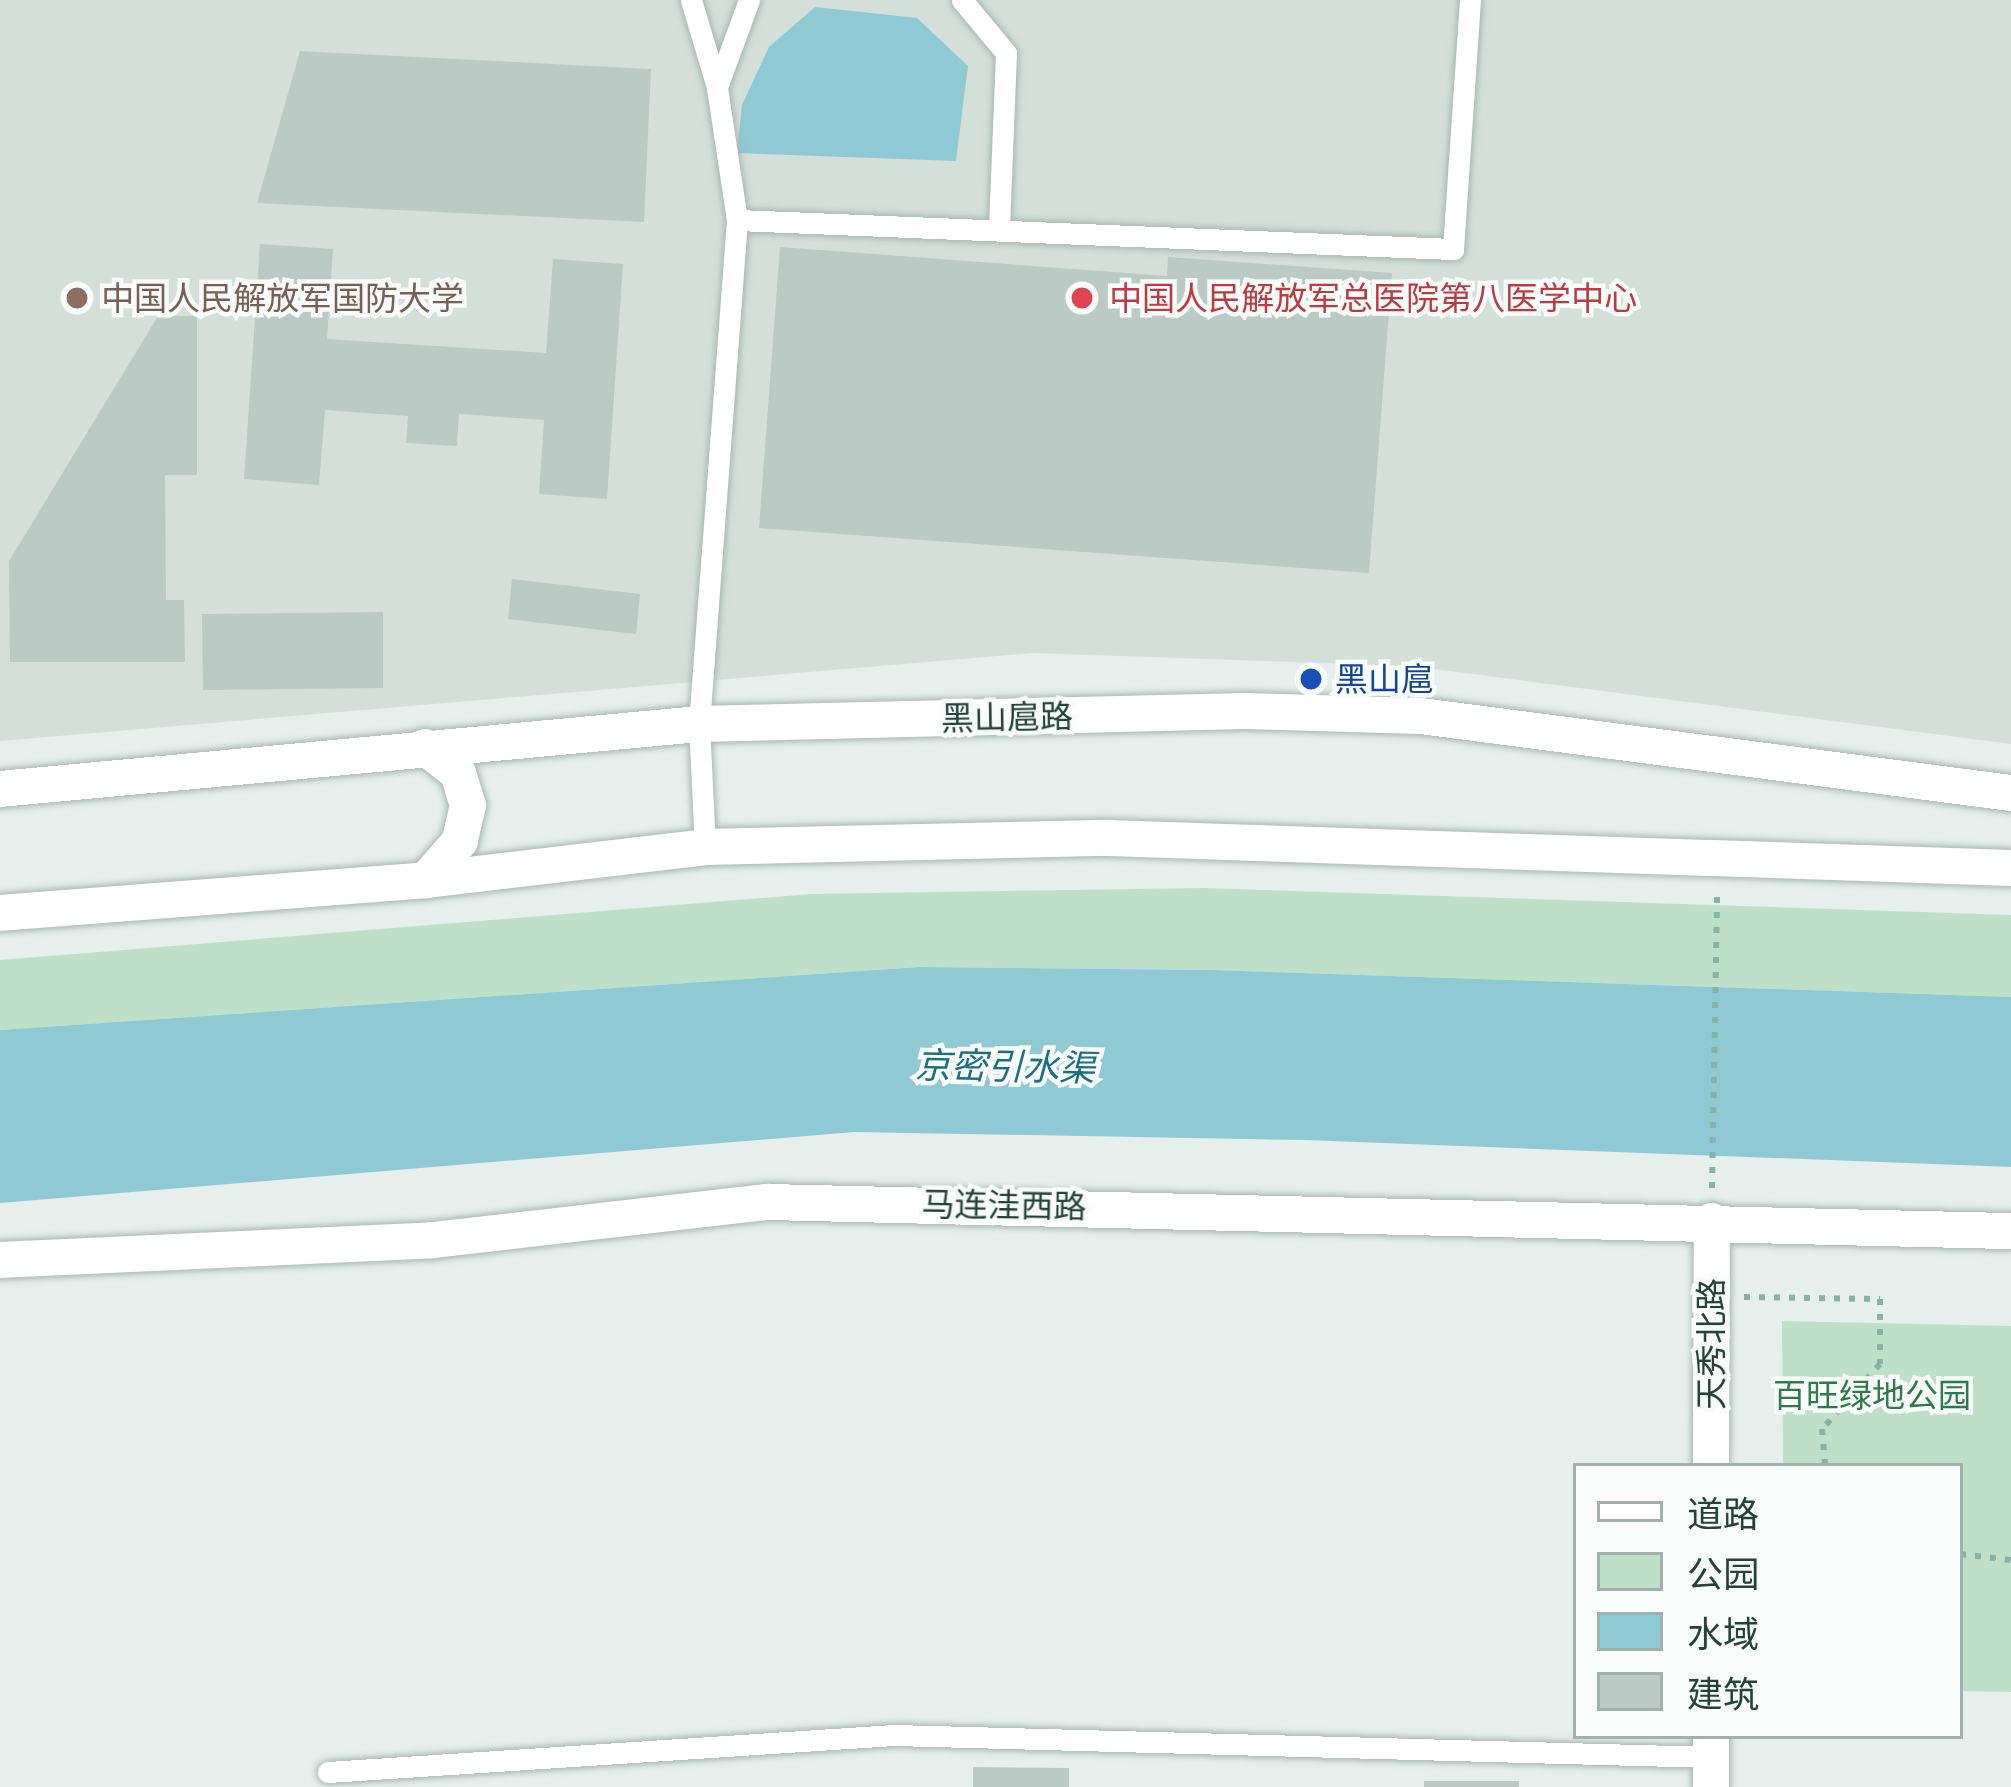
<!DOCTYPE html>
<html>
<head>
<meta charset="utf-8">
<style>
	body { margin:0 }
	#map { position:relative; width:2011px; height:1787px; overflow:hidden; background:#e6efeb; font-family:Ubuntu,"Noto Sans SC",sans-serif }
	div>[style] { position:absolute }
	.built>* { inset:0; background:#d4dfda }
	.green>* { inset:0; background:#bfe0c8 }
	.water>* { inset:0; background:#8ec9d4 }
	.building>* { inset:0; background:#bbcac4 }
	.path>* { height:6px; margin-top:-3px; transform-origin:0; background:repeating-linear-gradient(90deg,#86b3a5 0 6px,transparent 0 15px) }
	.roads { filter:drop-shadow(0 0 3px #a8b8b2) drop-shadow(0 0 3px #a8b8b2) }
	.lane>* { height:21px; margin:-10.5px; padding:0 10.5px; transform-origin:10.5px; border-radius:10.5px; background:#fff }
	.street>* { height:36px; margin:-18px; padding:0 18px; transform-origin:18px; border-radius:18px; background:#fff }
	.secondary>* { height:36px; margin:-18px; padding:0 18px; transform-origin:18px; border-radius:18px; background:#fff }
	.dots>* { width:33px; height:33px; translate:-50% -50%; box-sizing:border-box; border:6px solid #f7fbf9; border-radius:50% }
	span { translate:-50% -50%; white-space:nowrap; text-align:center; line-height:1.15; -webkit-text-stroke:9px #f7fbf9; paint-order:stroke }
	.education-label { font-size:33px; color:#785e54 }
	.left { translate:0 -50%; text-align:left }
	.health-label { font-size:33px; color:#be3a42 }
	.transit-label { font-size:33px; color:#164399 }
	.street-label { font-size:33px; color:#24423a }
	.park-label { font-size:33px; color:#2d7a4b }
	.water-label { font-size:36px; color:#1c6f80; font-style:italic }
	.legend { position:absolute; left:1573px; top:1463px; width:390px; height:276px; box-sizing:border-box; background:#f7fbf9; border:3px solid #a3b1ad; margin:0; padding:15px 21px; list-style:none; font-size:36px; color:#24423a }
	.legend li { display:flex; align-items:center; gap:24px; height:60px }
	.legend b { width:60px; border:3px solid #a3b1ad }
</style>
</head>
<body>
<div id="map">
	<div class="built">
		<div style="clip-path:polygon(0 0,2011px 0,2011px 744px,1411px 666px,1033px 653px,0 741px)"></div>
	</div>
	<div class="green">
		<div style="clip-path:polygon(1204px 888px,2011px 915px,2011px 997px,1213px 970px,919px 967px,0 1030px,0 960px,811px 894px)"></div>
		<div style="clip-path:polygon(1782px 1321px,2011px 1326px,2011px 1692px,1960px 1691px,1960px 1466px,1783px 1466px)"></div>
	</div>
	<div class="water">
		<div style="clip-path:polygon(815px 7px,917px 18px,968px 66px,956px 161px,737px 153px,742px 105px,769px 47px)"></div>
		<div style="clip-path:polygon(919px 967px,1213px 970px,2011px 997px,2011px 1167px,1305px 1140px,854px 1132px,0 1203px,0 1030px)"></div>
	</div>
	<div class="building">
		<div style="clip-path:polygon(300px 51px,651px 69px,644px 222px,257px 203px)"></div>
		<div style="clip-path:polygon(260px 244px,333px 249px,327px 339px,546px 353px,553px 259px,623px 264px,607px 499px,539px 494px,544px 420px,459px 414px,457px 446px,406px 443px,408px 416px,325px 410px,319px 485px,244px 479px)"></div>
		<div style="clip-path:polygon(780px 247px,1167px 276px,1168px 257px,1392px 273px,1369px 573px,759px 528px)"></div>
		<div style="clip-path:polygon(158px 316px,197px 316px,197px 475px,165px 475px,166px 600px,184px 600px,185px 662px,10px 662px,9px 561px)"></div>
		<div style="clip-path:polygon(512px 579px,640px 594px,636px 634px,508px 619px)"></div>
		<div style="clip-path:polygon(383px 612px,383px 688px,203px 690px,202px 614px)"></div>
		<div style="clip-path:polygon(973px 1767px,1069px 1768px,1069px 1787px,973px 1787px)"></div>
		<div style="clip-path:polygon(1424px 1781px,1519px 1781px,1519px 1787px,1424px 1787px)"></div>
	</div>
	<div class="path">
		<div style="left:1712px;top:1188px;width:293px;rotate:-89deg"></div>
		<div style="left:1744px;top:1297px;width:136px;rotate:0.8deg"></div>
		<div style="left:1880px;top:1299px;width:65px;rotate:90deg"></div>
		<div style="left:1880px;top:1364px;width:87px;rotate:131.7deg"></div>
		<div style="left:1822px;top:1429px;width:37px;rotate:85deg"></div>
		<div style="left:1960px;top:1554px;width:51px;rotate:6.7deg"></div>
	</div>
	<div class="roads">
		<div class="lane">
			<div style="left:691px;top:0;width:91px;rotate:73.4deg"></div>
			<div style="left:962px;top:0;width:69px;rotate:50.3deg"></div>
			<div style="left:1006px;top:53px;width:177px;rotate:92.3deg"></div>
			<div style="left:737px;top:220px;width:717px;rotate:2.32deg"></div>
			<div style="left:1453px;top:249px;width:250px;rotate:-86.1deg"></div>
			<div style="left:705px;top:847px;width:123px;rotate:-92.8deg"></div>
			<div style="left:699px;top:724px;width:505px;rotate:-85.69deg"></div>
			<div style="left:737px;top:220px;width:134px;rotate:-98.6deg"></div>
			<div style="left:717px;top:87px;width:93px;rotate:-69.8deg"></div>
			<div style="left:328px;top:1772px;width:567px;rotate:-3.74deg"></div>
			<div style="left:894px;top:1735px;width:817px;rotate:1.54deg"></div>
		</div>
		<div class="street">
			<div style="left:0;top:1260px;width:433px;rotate:-2.6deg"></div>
			<div style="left:433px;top:1240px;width:336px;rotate:-6.5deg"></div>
			<div style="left:767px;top:1202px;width:1244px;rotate:1.34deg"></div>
			<div style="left:1711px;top:1466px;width:245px;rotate:-89.8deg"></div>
			<div style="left:1711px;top:1787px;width:51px;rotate:-90deg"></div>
		</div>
		<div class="secondary">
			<div style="left:425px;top:747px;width:42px;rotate:38.2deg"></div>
			<div style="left:458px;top:773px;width:34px;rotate:73deg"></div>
			<div style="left:468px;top:805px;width:37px;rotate:103deg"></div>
			<div style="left:460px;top:841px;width:52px;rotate:131.1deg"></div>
			<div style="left:0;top:789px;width:702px;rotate:-5.31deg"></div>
			<div style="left:699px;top:724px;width:547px;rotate:-1.36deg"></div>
			<div style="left:1246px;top:711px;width:175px;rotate:1.6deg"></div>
			<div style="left:1421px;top:716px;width:595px;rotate:7.44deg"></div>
			<div style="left:0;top:913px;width:427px;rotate:-4.4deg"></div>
			<div style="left:426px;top:880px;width:281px;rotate:-6.7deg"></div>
			<div style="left:705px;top:847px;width:403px;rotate:-1.3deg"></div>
			<div style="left:1108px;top:838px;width:903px;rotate:1.9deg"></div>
		</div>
	</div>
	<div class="dots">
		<div style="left:77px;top:298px;background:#8d6e63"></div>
		<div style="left:1082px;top:298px;background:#e0444e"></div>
		<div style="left:1311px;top:679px;background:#1a4fb4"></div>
	</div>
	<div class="education-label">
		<span class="left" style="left:101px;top:298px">中国人民解放军国防大学</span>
	</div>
	<div class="health-label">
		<span class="left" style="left:1109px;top:298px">中国人民解放军总医院第八医学中心</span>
	</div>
	<div class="transit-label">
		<span class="left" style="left:1335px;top:679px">黑山扈</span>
	</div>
	<div class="street-label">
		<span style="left:1007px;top:717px;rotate:-1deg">黑山扈路</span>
		<span style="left:1004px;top:1205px;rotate:1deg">马连洼西路</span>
		<span style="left:1711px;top:1344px;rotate:-90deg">天秀北路</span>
	</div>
	<div class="park-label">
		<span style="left:1872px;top:1395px">百旺绿地公园</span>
	</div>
	<div class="water-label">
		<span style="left:1005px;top:1066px;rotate:1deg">京密引水渠</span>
	</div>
	<ul class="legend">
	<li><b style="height:15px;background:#fff"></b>道路</li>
	<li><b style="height:33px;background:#bfe0c8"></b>公园</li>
	<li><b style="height:33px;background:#8ec9d4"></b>水域</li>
	<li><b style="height:33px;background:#bbcac4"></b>建筑</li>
	</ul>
</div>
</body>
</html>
